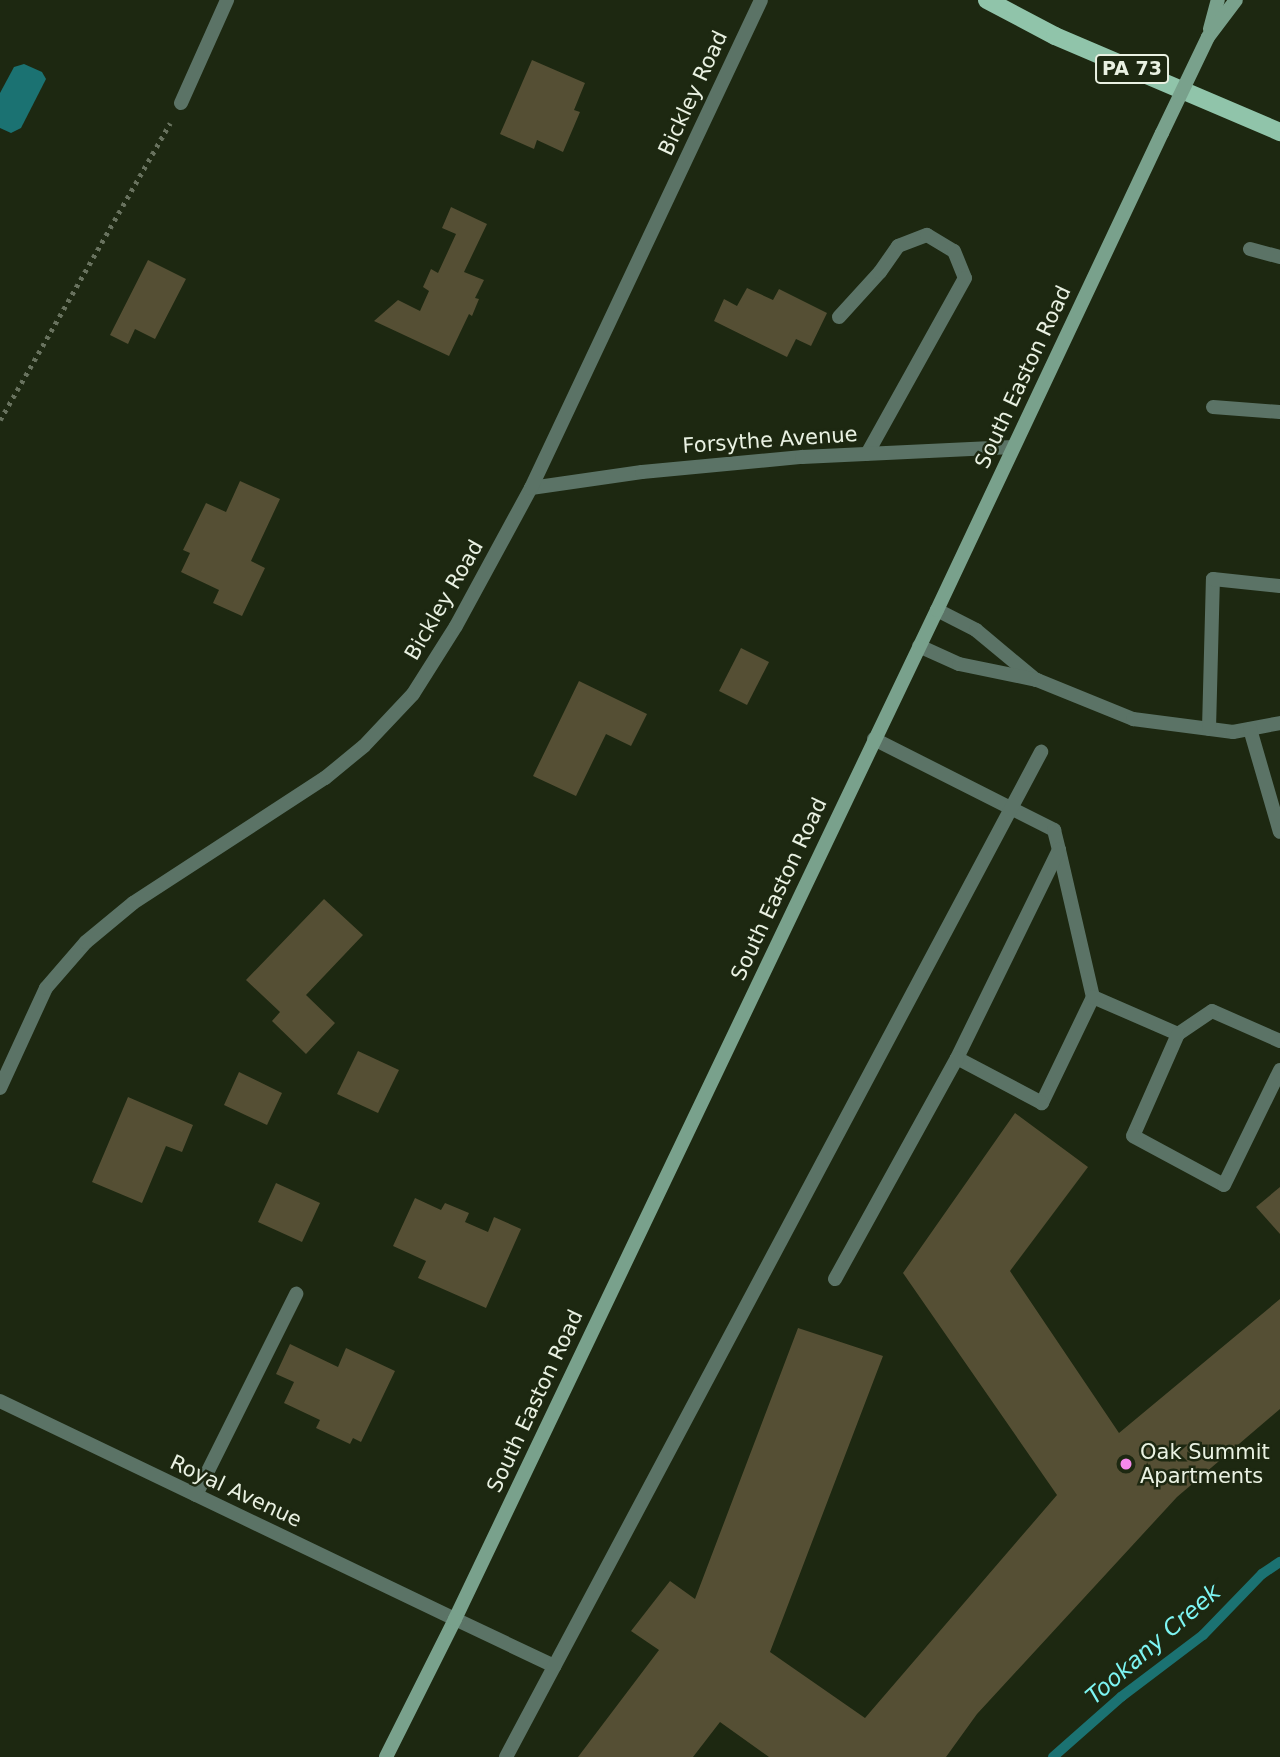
<!DOCTYPE html>
<html>
<head>
<meta charset="utf-8">
<style>
	body { margin:0 }
	#map { position:relative; width:1280px; height:1757px; overflow:hidden; background:#1d2811; font-family:"DejaVu Sans",sans-serif }
	div>[style] { position:absolute }
	.water>* { inset:0; background:#1b7272 }
	.stream>* { height:10px; margin:-5px; padding:0 5px; transform-origin:5px; border-radius:5px; background:#1b7272 }
	.building>* { inset:0; background:#554f34 }
	.path>* { height:4.5px; margin-top:-2.25px; transform-origin:0; background:repeating-linear-gradient(90deg,#68725e 0 3.5px,transparent 0 8.5px) }
	.lane>* { height:14px; margin:-7px; padding:0 7px; transform-origin:7px; border-radius:7px; background:#5b7366 }
	.street>* { height:14px; margin:-7px; padding:0 7px; transform-origin:7px; border-radius:7px; background:#5b7366 }
	.secondary>* { height:14px; margin:-7px; padding:0 7px; transform-origin:7px; border-radius:7px; background:#79a18c }
	.primary>* { height:18px; margin:-9px; padding:0 9px; transform-origin:9px; border-radius:9px; background:#90c4aa }
	.secondary-bridge>* { height:14px; margin:-7px; padding:0 7px; transform-origin:7px; border-radius:7px; background:#79a18c }
	.dots>* { width:19px; height:19px; translate:-50% -50%; box-sizing:border-box; border:4px solid #1d2811; border-radius:50% }
	span { translate:-50% -50%; white-space:nowrap; text-align:center; line-height:1.15; -webkit-text-stroke:5px #1d2811; paint-order:stroke }
	.shield-label span { padding:2px 5px; background:#1d2811; border:2px solid; border-radius:5px; -webkit-text-stroke-width:0 }
	.shield-label { font-size:19px; color:#e9f1e2; font-weight:700 }
	.street-label { font-size:21px; color:#e9f1e2 }
	.poi-label { font-size:21px; color:#e9f1e2 }
	.left { translate:0 -50%; text-align:left }
	.water-label { font-size:23px; color:#7df5f3; font-style:italic }
</style>
</head>
<body>
<div id="map">
	<div class="water">
		<div style="clip-path:polygon(24px 64px,42px 72px,46px 79px,21px 128px,11px 133px,0 128px,0 93px,14px 67px)"></div>
	</div>
	<div class="stream">
		<div style="left:1053px;top:1757px;width:91px;rotate:-41.4deg"></div>
		<div style="left:1121px;top:1697px;width:103px;rotate:-37.1deg"></div>
		<div style="left:1203px;top:1635px;width:85px;rotate:-46deg"></div>
		<div style="left:1262px;top:1574px;width:22px;rotate:-34deg"></div>
	</div>
	<div class="building">
		<div style="clip-path:polygon(532px 60px,585px 83px,574px 110px,580px 112px,563px 152px,537px 140px,534px 149px,500px 134px)"></div>
		<div style="clip-path:polygon(451px 207px,487px 224px,464px 272px,484px 280px,475px 298px,479px 299px,472px 316px,469px 314px,449px 356px,374px 321px,398px 300px,420px 311px,429px 291px,423px 287px,431px 269px,438px 273px,456px 234px,442px 228px)"></div>
		<div style="clip-path:polygon(148px 260px,186px 279px,155px 339px,135px 329px,128px 344px,110px 335px)"></div>
		<div style="clip-path:polygon(747px 288px,773px 300px,779px 289px,827px 313px,811px 346px,796px 339px,787px 357px,714px 321px,724px 299px,737px 306px)"></div>
		<div style="clip-path:polygon(240px 481px,280px 499px,251px 561px,265px 568px,242px 616px,213px 603px,219px 590px,181px 572px,190px 553px,183px 550px,206px 503px,226px 512px)"></div>
		<div style="clip-path:polygon(741px 648px,769px 662px,747px 705px,719px 691px)"></div>
		<div style="clip-path:polygon(579px 681px,647px 714px,631px 746px,606px 734px,576px 796px,533px 776px)"></div>
		<div style="clip-path:polygon(324px 899px,363px 935px,306px 995px,335px 1023px,306px 1054px,272px 1021px,280px 1012px,246px 980px)"></div>
		<div style="clip-path:polygon(358px 1051px,399px 1070px,378px 1113px,337px 1094px)"></div>
		<div style="clip-path:polygon(239px 1072px,282px 1093px,267px 1125px,224px 1105px)"></div>
		<div style="clip-path:polygon(128px 1097px,193px 1125px,182px 1152px,166px 1146px,142px 1203px,92px 1182px)"></div>
		<div style="clip-path:polygon(1015px 1113px,1088px 1167px,1010px 1271px,1119px 1433px,1280px 1299px,1280px 1409px,1177px 1497px,977px 1714px,946px 1757px,769px 1757px,720px 1722px,693px 1757px,578px 1757px,659px 1650px,631px 1631px,670px 1581px,695px 1599px,798px 1328px,883px 1356px,770px 1652px,865px 1718px,1057px 1495px,903px 1273px)"></div>
		<div style="clip-path:polygon(276px 1183px,320px 1203px,302px 1242px,258px 1222px)"></div>
		<div style="clip-path:polygon(1280px 1187px,1280px 1234px,1256px 1207px)"></div>
		<div style="clip-path:polygon(415px 1198px,441px 1210px,445px 1203px,469px 1213px,465px 1222px,488px 1232px,494px 1217px,521px 1229px,486px 1308px,418px 1278px,426px 1261px,393px 1246px)"></div>
		<div style="clip-path:polygon(290px 1344px,338px 1367px,346px 1348px,395px 1371px,361px 1442px,353px 1438px,350px 1444px,316px 1428px,320px 1420px,284px 1403px,294px 1382px,276px 1374px)"></div>
	</div>
	<div class="path">
		<div style="left:0;top:420px;width:342px;rotate:-60.2deg"></div>
	</div>
	<div class="lane">
		<div style="left:181px;top:103px;width:113px;rotate:-65.9deg"></div>
		<div style="left:1250px;top:249px;width:31px;rotate:15deg"></div>
		<div style="left:839px;top:317px;width:61px;rotate:-47.7deg"></div>
		<div style="left:880px;top:272px;width:32px;rotate:-55deg"></div>
		<div style="left:898px;top:246px;width:31px;rotate:-21deg"></div>
		<div style="left:927px;top:235px;width:31px;rotate:31deg"></div>
		<div style="left:954px;top:251px;width:29px;rotate:68deg"></div>
		<div style="left:965px;top:278px;width:201px;rotate:119.1deg"></div>
		<div style="left:1213px;top:407px;width:67px;rotate:4.3deg"></div>
		<div style="left:937px;top:610px;width:44px;rotate:27.1deg"></div>
		<div style="left:976px;top:630px;width:78px;rotate:39.8deg"></div>
		<div style="left:919px;top:646px;width:44px;rotate:24.2deg"></div>
		<div style="left:959px;top:664px;width:80px;rotate:11.6deg"></div>
		<div style="left:1037px;top:680px;width:104px;rotate:22.1deg"></div>
		<div style="left:1133px;top:719px;width:101px;rotate:7.4deg"></div>
		<div style="left:1233px;top:732px;width:48px;rotate:-10.8deg"></div>
		<div style="left:1209px;top:729px;width:150px;rotate:-88.5deg"></div>
		<div style="left:1213px;top:579px;width:67px;rotate:6deg"></div>
		<div style="left:1250px;top:729px;width:107px;rotate:73.8deg"></div>
		<div style="left:874px;top:739px;width:202px;rotate:26.8deg"></div>
		<div style="left:1054px;top:830px;width:21px;rotate:76deg"></div>
		<div style="left:1059px;top:850px;width:151px;rotate:77deg"></div>
		<div style="left:1093px;top:997px;width:118px;rotate:115.7deg"></div>
		<div style="left:1042px;top:1103px;width:96px;rotate:-152.1deg"></div>
		<div style="left:957px;top:1058px;width:232px;rotate:-63.9deg"></div>
		<div style="left:1093px;top:997px;width:93px;rotate:23.5deg"></div>
		<div style="left:1280px;top:1041px;width:74px;rotate:-156.2deg"></div>
		<div style="left:1212px;top:1011px;width:41px;rotate:145.9deg"></div>
		<div style="left:1178px;top:1034px;width:111px;rotate:113.8deg"></div>
		<div style="left:1133px;top:1136px;width:103px;rotate:28.3deg"></div>
		<div style="left:1224px;top:1185px;width:128px;rotate:-64deg"></div>
		<div style="left:835px;top:1279px;width:252px;rotate:-61.1deg"></div>
		<div style="left:196px;top:1495px;width:225px;rotate:-63.5deg"></div>
		<div style="left:455px;top:1619px;width:110px;rotate:25.4deg"></div>
		<div style="left:506px;top:1757px;width:1139px;rotate:-61.97deg"></div>
	</div>
	<div class="street">
		<div style="left:531px;top:488px;width:112px;rotate:-8.2deg"></div>
		<div style="left:642px;top:472px;width:161px;rotate:-5.4deg"></div>
		<div style="left:802px;top:457px;width:211px;rotate:-2.7deg"></div>
		<div style="left:0;top:1088px;width:110px;rotate:-65.3deg"></div>
		<div style="left:46px;top:988px;width:61px;rotate:-49deg"></div>
		<div style="left:86px;top:942px;width:61px;rotate:-39.7deg"></div>
		<div style="left:133px;top:903px;width:229px;rotate:-33.1deg"></div>
		<div style="left:325px;top:778px;width:50px;rotate:-39.4deg"></div>
		<div style="left:364px;top:746px;width:71px;rotate:-46.7deg"></div>
		<div style="left:413px;top:694px;width:80px;rotate:-57.7deg"></div>
		<div style="left:456px;top:626px;width:157px;rotate:-61.5deg"></div>
		<div style="left:531px;top:488px;width:539px;rotate:-64.76deg"></div>
		<div style="left:0;top:1401px;width:505px;rotate:25.6deg"></div>
	</div>
	<div class="secondary">
		<div style="left:1210px;top:29px;width:30px;rotate:-75deg"></div>
		<div style="left:1208px;top:37px;width:46px;rotate:-52.9deg"></div>
		<div style="left:386px;top:1757px;width:154px;rotate:-63.4deg"></div>
		<div style="left:455px;top:1619px;width:1118px;rotate:-64.47deg"></div>
		<div style="left:937px;top:610px;width:527px;rotate:-64.75deg"></div>
	</div>
	<div class="primary">
		<div style="left:987px;top:0;width:77px;rotate:27.9deg"></div>
		<div style="left:1055px;top:36px;width:245px;rotate:23.1deg"></div>
	</div>
	<div class="secondary-bridge">
		<div style="left:1162px;top:133px;width:106px;rotate:-64.4deg"></div>
	</div>
	<div class="dots">
		<div style="left:1126px;top:1464px;background:#f689ed"></div>
	</div>
	<div class="shield-label">
		<span style="left:1132px;top:69px">PA 73</span>
	</div>
	<div class="street-label">
		<span style="left:693px;top:93px;rotate:-65deg">Bickley Road</span>
		<span style="left:1023px;top:377px;rotate:-65deg">South Easton Road</span>
		<span style="left:770px;top:440px;rotate:-4deg">Forsythe Avenue</span>
		<span style="left:444px;top:600px;rotate:-60deg">Bickley Road</span>
		<span style="left:779px;top:889px;rotate:-65deg">South Easton Road</span>
		<span style="left:535px;top:1401px;rotate:-65deg">South Easton Road</span>
		<span style="left:236px;top:1491px;rotate:25deg">Royal Avenue</span>
	</div>
	<div class="poi-label">
		<span class="left" style="left:1140px;top:1464px">Oak Summit<br>Apartments</span>
	</div>
	<div class="water-label">
		<span style="left:1153px;top:1644px;rotate:-41deg">Tookany Creek</span>
	</div>
</div>
</body>
</html>
